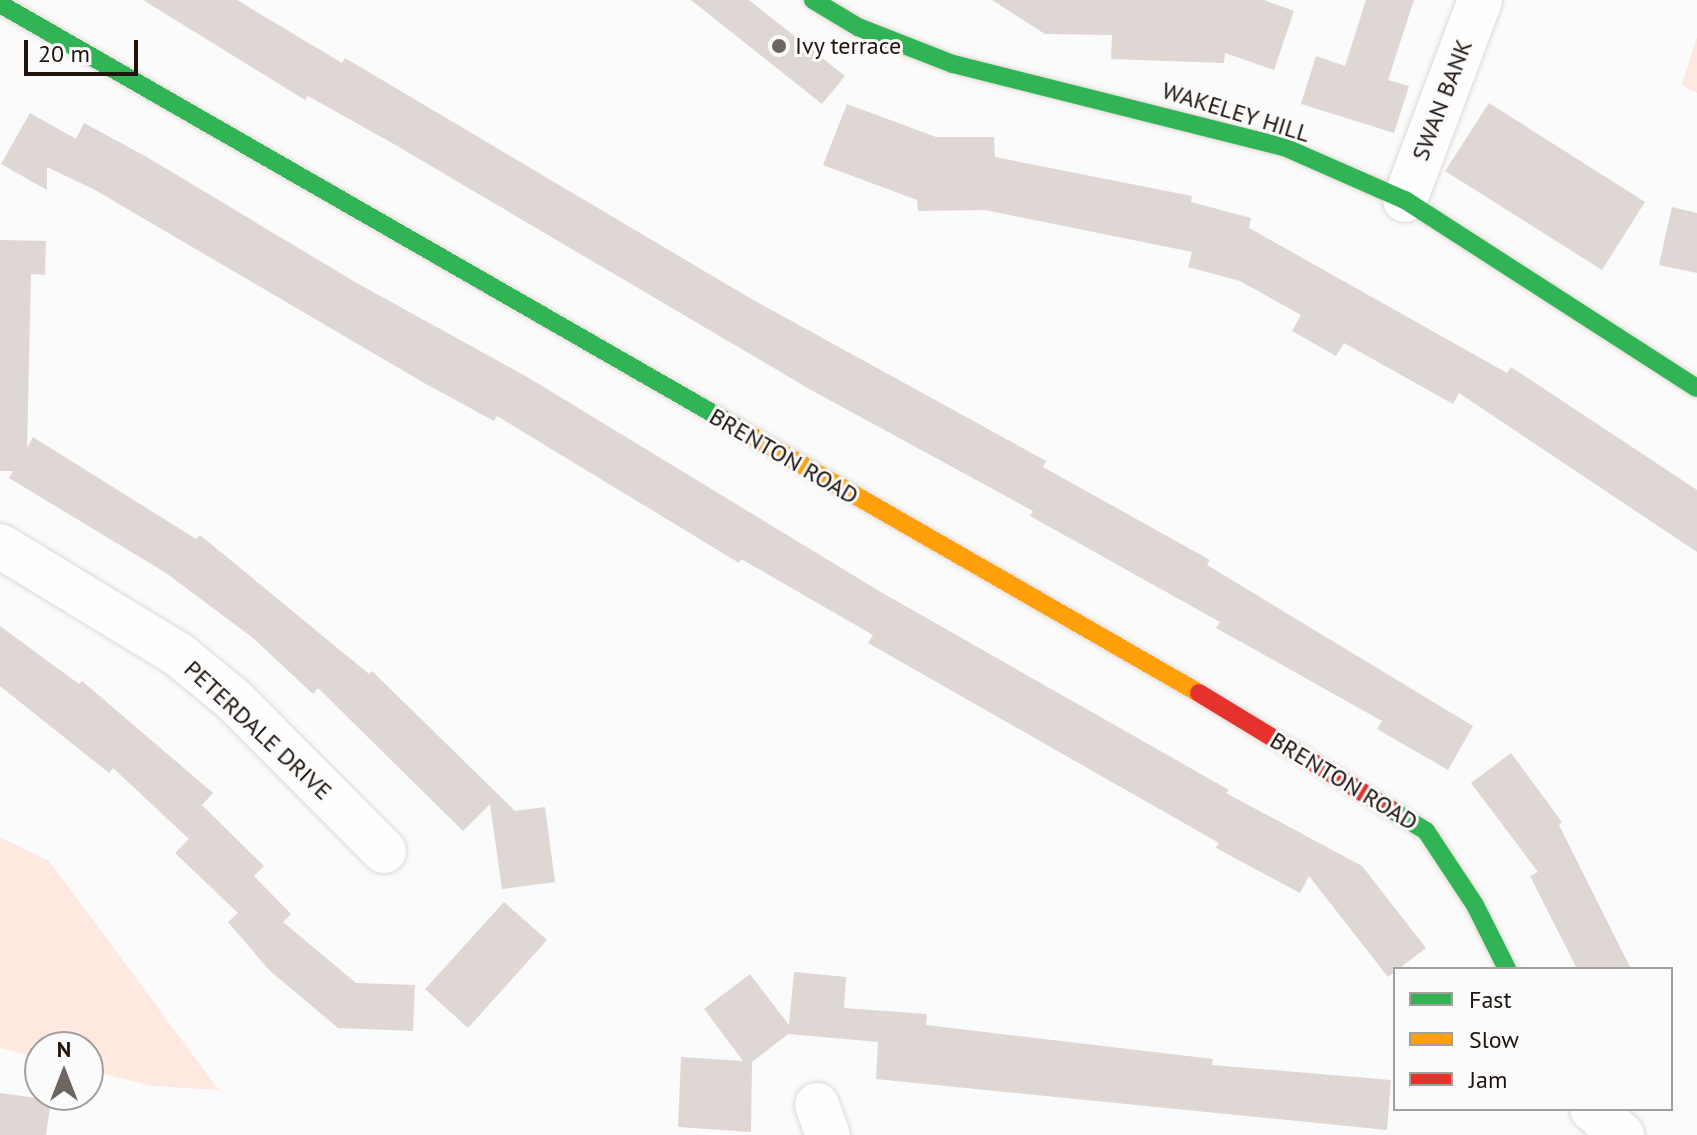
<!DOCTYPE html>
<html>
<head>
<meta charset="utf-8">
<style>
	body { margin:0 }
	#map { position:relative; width:1697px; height:1135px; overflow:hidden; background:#fbfbfb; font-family:"PT Sans",sans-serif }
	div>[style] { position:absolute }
	.green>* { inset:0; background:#fde9e0 }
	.building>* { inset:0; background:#ded7d4 }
	.roads { filter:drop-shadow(0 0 2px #dfd8d4) drop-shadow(0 0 2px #dfd8d4) }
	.street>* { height:44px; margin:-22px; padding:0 22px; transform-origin:22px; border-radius:22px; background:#fefefe }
	.fast>* { height:18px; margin:-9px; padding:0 9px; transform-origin:9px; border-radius:9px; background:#30b455 }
	.slow>* { height:18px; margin:-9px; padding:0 9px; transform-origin:9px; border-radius:9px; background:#ff9f0a }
	.jam>* { height:18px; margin:-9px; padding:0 9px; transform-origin:9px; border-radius:9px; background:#e5322d }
	.dots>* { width:22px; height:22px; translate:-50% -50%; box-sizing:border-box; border:4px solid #fbfbfb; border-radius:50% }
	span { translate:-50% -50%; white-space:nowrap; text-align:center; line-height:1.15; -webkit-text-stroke:6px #fbfbfb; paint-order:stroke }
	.poi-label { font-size:24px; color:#20140e }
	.left { translate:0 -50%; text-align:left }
	.street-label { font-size:24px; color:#20140e }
	.legend { position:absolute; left:1393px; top:967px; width:280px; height:144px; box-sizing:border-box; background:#fbfbfb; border:2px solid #a39f9c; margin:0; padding:10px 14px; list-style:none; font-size:24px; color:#20140e }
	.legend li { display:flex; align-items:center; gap:16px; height:40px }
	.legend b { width:40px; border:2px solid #a39f9c }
	.north { position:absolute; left:24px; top:1031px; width:80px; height:80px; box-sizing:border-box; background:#fbfbfb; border:2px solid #a39f9c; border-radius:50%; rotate:0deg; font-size:22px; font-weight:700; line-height:32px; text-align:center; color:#20140e }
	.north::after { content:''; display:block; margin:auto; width:28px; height:36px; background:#6d6561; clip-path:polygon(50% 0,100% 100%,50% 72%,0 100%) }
	.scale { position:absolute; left:24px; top:40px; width:114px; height:36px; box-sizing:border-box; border:4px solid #20140e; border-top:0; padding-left:10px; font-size:24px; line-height:28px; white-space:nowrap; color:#20140e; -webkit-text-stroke:6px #fbfbfb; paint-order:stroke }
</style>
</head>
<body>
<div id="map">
	<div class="green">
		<div style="clip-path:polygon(1697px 37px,1697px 93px,1682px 85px)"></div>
		<div style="clip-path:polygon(0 837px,49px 861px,219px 1090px,152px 1086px,88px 1070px,88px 1047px,40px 1047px,40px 1058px,0 1048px)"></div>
	</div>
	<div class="building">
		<div style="clip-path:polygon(143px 0,237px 0,342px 63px,345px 58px,748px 297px,1046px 461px,1043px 467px,1210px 560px,1207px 565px,1473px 726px,1448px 770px,1377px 729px,1382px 721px,1216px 628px,1220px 622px,1030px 516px,1033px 511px,811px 390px,392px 143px,308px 96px,305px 100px)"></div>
		<div style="clip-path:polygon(691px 0,749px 0,845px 76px,822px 104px)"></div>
		<div style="clip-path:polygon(992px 0,1264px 0,1294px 11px,1274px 70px,1225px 53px,1224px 63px,1111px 59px,1112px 35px,1045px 34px)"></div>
		<div style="clip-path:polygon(1366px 0,1414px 0,1388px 80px,1409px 86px,1394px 133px,1301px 104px,1316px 56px,1345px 66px)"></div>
		<div style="clip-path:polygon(1489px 103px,1645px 202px,1602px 270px,1445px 171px)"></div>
		<div style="clip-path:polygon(847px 104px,936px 137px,994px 137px,995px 157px,1192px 196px,1191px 202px,1251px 218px,1249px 228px,1507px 373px,1511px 367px,1697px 490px,1697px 552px,1459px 393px,1453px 404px,1344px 343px,1336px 356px,1292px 331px,1301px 315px,1240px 281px,1188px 267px,1192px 252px,985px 210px,918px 211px,917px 200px,823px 165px)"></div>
		<div style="clip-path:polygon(30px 113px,76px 139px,84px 123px,145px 156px,355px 282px,529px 378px,879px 591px,1229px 790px,1226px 793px,1362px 866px,1426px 948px,1388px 977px,1309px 876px,1300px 893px,1216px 848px,1219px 843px,868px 643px,873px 635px,741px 559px,739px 563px,497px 416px,494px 421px,426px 384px,95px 190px,47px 167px,47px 190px,1px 164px)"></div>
		<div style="clip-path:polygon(1672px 207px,1697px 213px,1697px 273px,1659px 265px)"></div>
		<div style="clip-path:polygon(0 240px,46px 241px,45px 275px,31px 274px,27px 448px,33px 437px,196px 539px,200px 535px,369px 674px,372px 671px,515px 811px,545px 807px,555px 882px,502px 889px,490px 804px,463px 831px,318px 688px,313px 694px,253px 638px,166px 573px,9px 478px,13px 471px,0 471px)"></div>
		<div style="clip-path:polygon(0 626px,79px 684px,82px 681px,213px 793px,202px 805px,264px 866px,254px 876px,291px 914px,283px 922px,356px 983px,415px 985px,413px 1031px,338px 1028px,269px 970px,228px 922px,238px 913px,175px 853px,189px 839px,113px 768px,109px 773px,0 686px)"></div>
		<div style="clip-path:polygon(1511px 753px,1562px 822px,1559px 825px,1631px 969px,1577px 969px,1530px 876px,1538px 872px,1471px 783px)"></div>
		<div style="clip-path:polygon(504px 902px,547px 940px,468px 1028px,425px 989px)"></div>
		<div style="clip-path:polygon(794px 972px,846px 977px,844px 1008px,927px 1014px,926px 1025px,1213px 1059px,1212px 1065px,1391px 1080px,1387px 1130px,876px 1079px,878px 1042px,788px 1034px,752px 1062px,751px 1132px,678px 1127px,681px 1057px,743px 1061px,704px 1009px,750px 974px,789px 1025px)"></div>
		<div style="clip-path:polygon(0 1093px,51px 1100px,46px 1135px,0 1135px)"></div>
	</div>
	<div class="roads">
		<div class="street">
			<div style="left:1405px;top:200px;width:214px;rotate:-69.4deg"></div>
			<div style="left:0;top:546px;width:210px;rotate:31.3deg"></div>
			<div style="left:179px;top:655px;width:71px;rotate:39.3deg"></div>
			<div style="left:234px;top:700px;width:213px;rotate:45.2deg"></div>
			<div style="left:817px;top:1105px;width:32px;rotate:70deg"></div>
			<div style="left:1592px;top:1109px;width:40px;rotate:41deg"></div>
		</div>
		<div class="fast">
			<div style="left:813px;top:0;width:52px;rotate:31deg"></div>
			<div style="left:858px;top:27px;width:102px;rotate:21.3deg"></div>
			<div style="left:953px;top:64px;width:341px;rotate:14.1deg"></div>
			<div style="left:1284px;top:147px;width:132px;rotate:23.7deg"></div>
			<div style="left:1405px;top:200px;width:347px;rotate:32.8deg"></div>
			<div style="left:0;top:4px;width:853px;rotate:29.87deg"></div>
			<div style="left:1390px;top:809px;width:42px;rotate:31.4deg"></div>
			<div style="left:1426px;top:831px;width:89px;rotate:56.5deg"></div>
			<div style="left:1475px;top:905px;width:72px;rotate:63.4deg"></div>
		</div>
		<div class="slow">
			<div style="left:740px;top:429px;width:530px;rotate:29.91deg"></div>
		</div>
		<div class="jam">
			<div style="left:1199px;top:693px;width:223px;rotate:31.3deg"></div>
		</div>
	</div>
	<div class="dots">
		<div style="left:779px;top:46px;background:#6d6561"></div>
	</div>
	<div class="poi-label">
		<span class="left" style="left:795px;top:46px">Ivy terrace</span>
	</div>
	<div class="street-label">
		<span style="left:1442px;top:100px;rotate:-69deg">SWAN BANK</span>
		<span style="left:1236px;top:112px;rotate:17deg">WAKELEY HILL</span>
		<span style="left:784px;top:456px;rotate:30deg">BRENTON ROAD</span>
		<span style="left:258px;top:730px;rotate:43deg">PETERDALE DRIVE</span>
		<span style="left:1344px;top:781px;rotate:31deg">BRENTON ROAD</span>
	</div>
	<ul class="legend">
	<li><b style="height:10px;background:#30b455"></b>Fast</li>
	<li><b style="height:10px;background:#ff9f0a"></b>Slow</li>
	<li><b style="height:10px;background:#e5322d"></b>Jam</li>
	</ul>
	<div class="north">N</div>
	<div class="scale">20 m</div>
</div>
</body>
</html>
